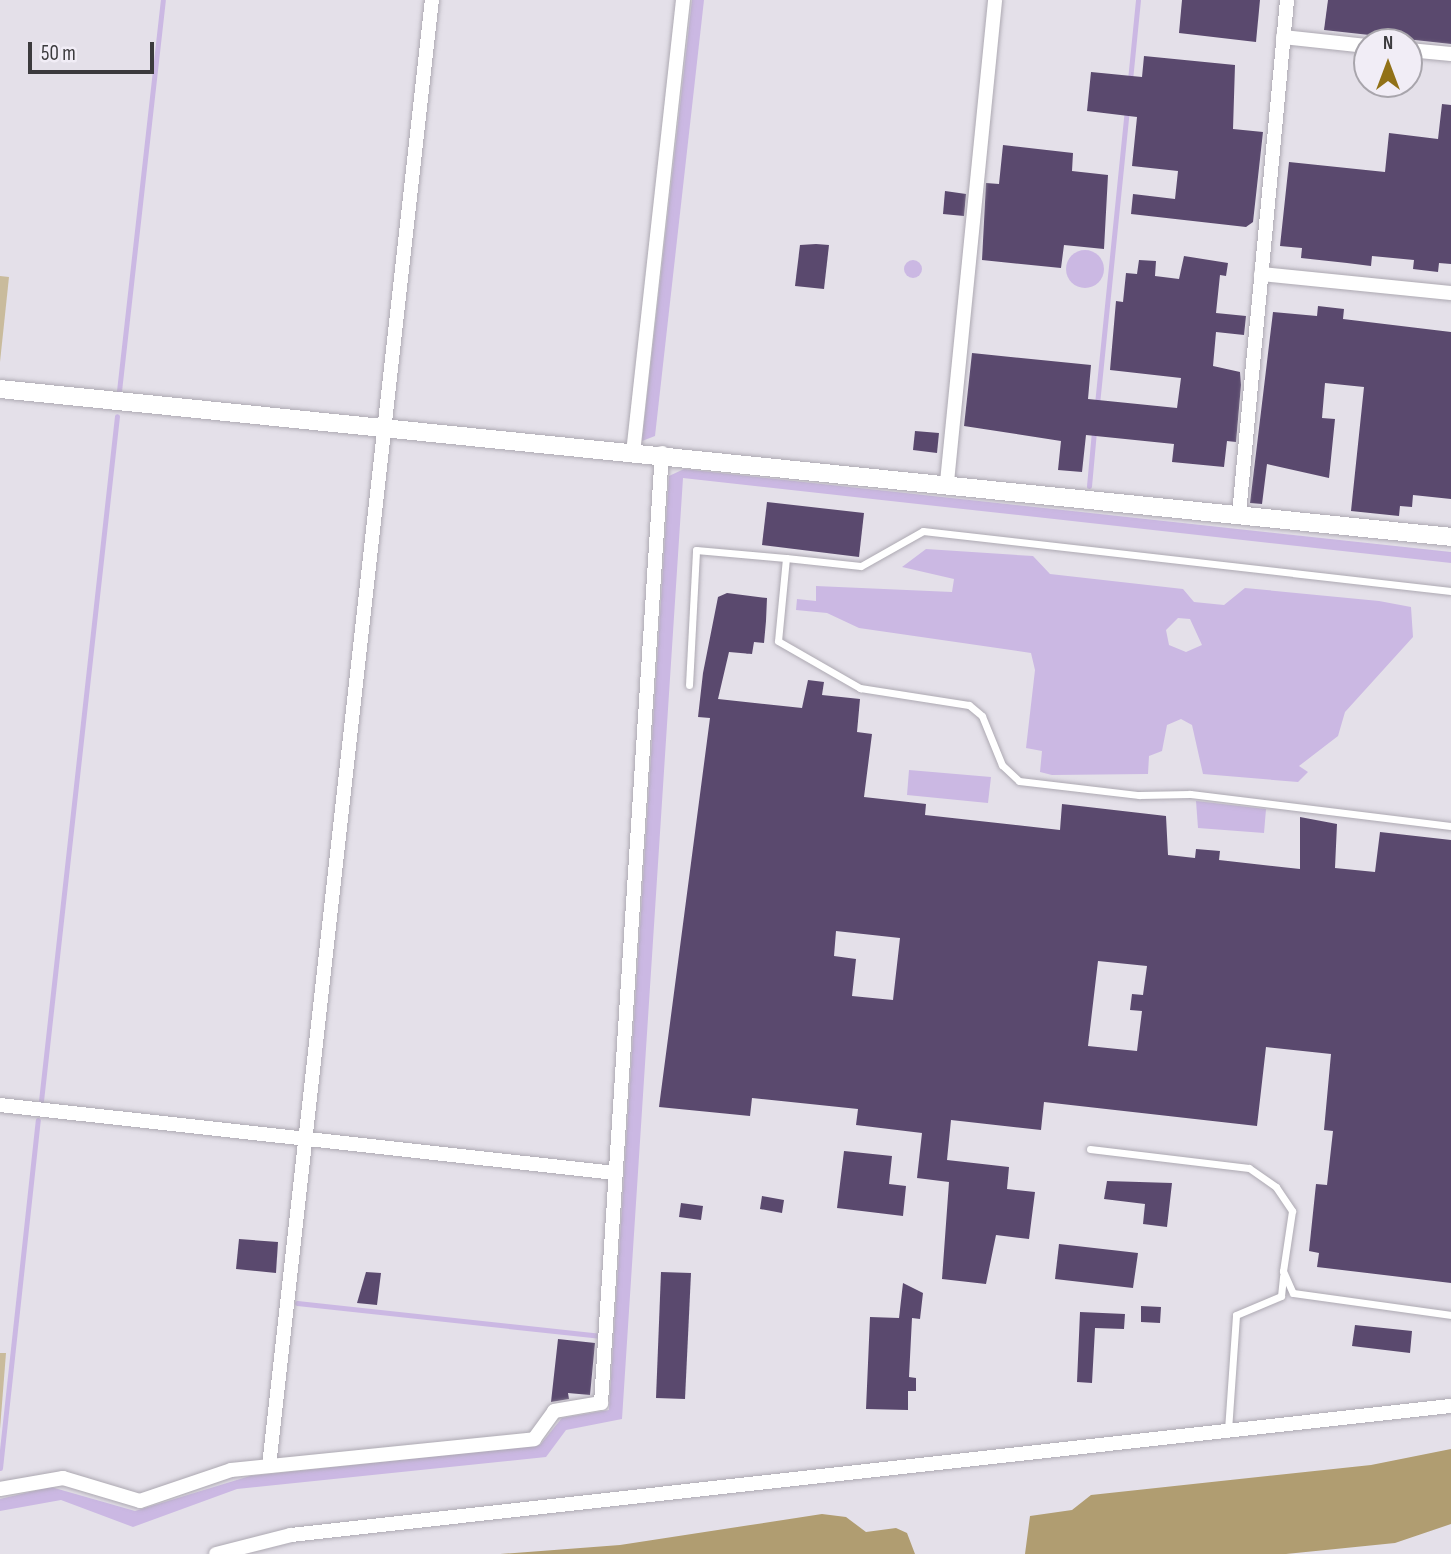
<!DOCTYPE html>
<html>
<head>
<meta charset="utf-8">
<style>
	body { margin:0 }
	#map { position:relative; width:1451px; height:1554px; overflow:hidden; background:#e4e0e9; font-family:"Sofia Sans Condensed",sans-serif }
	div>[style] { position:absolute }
	.green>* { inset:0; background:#c9bb9c }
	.forest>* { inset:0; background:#b09d71 }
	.water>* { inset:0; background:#cbb8e3 }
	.round { border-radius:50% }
	.stream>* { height:5px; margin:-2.5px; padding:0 2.5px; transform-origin:2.5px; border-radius:2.5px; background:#cbb8e3 }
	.building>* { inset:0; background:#5a496e }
	.roads { filter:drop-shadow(0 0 2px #ada9b2) drop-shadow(0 0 2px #ada9b2) }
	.service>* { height:7px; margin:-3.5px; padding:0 3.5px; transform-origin:3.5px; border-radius:3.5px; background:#fff }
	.minor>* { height:14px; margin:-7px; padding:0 7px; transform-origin:7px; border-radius:7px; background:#fff }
	.tertiary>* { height:18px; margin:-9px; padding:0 9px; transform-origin:9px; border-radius:9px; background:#fff }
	span { translate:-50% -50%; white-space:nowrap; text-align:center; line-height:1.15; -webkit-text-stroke:7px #f1edf6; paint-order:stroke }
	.north { position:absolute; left:1353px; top:28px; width:70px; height:70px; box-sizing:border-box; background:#f1edf6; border:2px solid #a8a5ac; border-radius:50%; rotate:0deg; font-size:19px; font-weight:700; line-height:28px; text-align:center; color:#3b3a3d }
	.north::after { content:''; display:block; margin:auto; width:24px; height:32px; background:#917117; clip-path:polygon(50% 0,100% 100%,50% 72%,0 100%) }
	.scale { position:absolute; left:28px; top:42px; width:126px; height:32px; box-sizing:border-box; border:4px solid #3b3a3d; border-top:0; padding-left:9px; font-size:21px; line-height:24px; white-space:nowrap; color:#3b3a3d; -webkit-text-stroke:5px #f1edf6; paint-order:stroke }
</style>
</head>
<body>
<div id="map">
	<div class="green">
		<div style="clip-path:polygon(0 276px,9px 277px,0 362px)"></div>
		<div style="clip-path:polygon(0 1353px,6px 1353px,0 1429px)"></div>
	</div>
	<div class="forest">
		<div style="clip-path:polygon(1451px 1449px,1451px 1524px,1395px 1543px,1286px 1554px,1025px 1554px,1030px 1516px,1072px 1510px,1091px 1495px,1371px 1465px)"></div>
		<div style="clip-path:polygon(822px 1514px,846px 1517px,866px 1532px,896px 1528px,907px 1533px,915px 1554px,500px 1554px,620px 1545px)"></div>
	</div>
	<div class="water">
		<div style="clip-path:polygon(692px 0,704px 0,655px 436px,642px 441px)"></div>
		<div class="round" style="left:1066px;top:250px;width:38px;height:38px"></div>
		<div class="round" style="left:904px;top:260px;width:18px;height:18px"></div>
		<div style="clip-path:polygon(684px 469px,1451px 552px,1451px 563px,683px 478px,622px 1419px,566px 1430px,546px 1457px,237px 1489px,133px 1527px,61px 1500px,0 1511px,0 1499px,51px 1487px,135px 1511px,250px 1476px,540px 1445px,562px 1418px,609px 1410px,669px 476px)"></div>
		<div style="clip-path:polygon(evenodd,926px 549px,1033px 556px,1050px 574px,1183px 589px,1194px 602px,1224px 605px,1245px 588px,1379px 601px,1411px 607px,1413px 637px,1345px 712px,1338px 736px,1299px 766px,1308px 772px,1298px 782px,1203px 774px,1192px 725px,1181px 719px,1167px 725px,1162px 751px,1149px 756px,1148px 774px,1052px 775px,1040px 772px,1042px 751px,1026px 748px,1035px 670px,1031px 653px,859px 628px,827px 613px,796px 610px,797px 599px,816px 601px,816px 586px,952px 592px,954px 579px,902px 567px,926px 549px,1178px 618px,1190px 619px,1202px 645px,1186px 652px,1169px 645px,1166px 630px,1178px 618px)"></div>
		<div style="clip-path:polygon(909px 770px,991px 777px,988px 803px,907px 795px)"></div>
		<div style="clip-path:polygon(1196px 801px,1266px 809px,1264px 833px,1198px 828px)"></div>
	</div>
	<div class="stream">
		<div style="left:1130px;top:80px;width:80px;rotate:-84.3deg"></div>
		<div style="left:119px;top:391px;width:393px;rotate:-83.6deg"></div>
		<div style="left:1097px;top:404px;width:295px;rotate:-84.2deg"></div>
		<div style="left:1089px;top:486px;width:55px;rotate:-84.8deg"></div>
		<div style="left:41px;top:1101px;width:689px;rotate:-83.67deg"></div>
		<div style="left:297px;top:1303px;width:304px;rotate:6.2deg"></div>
		<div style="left:0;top:1468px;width:350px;rotate:-83.8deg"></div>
	</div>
	<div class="building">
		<div style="clip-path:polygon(1182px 0,1260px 0,1256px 42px,1179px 33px)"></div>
		<div style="clip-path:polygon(1328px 0,1451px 0,1451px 44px,1324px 30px)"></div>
		<div style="clip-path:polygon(1144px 56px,1235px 65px,1233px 129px,1263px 132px,1253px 222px,1246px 227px,1131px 214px,1133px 194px,1175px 199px,1178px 171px,1132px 166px,1137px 117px,1087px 111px,1091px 72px,1142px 77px)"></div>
		<div style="clip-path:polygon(1442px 104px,1451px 105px,1451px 264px,1439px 263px,1438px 272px,1413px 269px,1414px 260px,1372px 256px,1371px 266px,1347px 263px,1301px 258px,1302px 248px,1280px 246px,1289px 162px,1385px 172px,1389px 133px,1438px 139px)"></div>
		<div style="clip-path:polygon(1003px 145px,1073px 153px,1072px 171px,1108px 175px,1104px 249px,1064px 245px,1061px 268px,982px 260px,986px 183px,999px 184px)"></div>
		<div style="clip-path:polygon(945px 191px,966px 194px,964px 216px,943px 214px)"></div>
		<div style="clip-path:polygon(816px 244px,829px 245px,824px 289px,795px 286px,800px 245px)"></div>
		<div style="clip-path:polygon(1184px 256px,1228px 263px,1226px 276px,1220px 275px,1216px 313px,1246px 316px,1244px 335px,1216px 332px,1213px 366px,1240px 372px,1241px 385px,1236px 442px,1227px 441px,1224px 467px,1172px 462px,1174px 444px,1086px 435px,1082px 472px,1058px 470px,1061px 441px,964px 426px,972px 353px,1091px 365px,1088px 399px,1177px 408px,1181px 378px,1110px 370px,1116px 301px,1123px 302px,1126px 273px,1137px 274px,1139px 260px,1156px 261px,1155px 276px,1179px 279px)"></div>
		<div style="clip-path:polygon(1318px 306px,1344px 309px,1343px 319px,1451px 332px,1451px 499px,1413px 495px,1412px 507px,1400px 506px,1399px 516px,1351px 511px,1364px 387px,1325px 383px,1322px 418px,1335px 419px,1329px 478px,1267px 464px,1262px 504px,1250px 503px,1273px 312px,1317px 316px)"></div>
		<div style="clip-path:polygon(915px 431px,939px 433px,937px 453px,913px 450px)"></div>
		<div style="clip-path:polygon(767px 502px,864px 513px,859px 557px,762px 545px)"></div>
		<div style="clip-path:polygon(evenodd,727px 593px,767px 598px,766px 621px,764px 643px,754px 642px,752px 654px,729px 652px,718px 699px,802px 708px,808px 680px,824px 682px,822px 695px,860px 699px,857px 732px,872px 734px,864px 797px,926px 804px,925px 815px,1060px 830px,1062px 804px,1166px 816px,1168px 855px,1195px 858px,1196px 849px,1220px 851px,1219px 860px,1300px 869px,1300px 817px,1337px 824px,1335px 868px,1375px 872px,1380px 832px,1451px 840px,1451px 1283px,1317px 1267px,1319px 1253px,1309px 1251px,1316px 1184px,1327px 1185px,1333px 1131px,1324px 1130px,1331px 1054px,1266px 1047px,1257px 1126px,1044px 1102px,1041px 1130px,951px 1120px,947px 1160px,1009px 1167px,1007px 1189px,1035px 1192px,1029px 1239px,996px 1235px,986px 1284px,942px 1279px,949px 1182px,917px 1178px,922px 1133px,856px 1125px,858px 1109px,752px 1098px,750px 1116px,659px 1107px,710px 718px,698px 717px,703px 673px,718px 597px,727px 593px,836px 931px,900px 938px,893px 1000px,852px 996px,856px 959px,834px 956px,836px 931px,727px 593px,1098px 961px,1147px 966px,1143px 995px,1132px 994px,1130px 1010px,1142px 1011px,1137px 1051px,1088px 1046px,1098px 961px)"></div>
		<div style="clip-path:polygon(844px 1151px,892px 1156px,889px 1184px,906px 1186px,903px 1216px,837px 1208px)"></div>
		<div style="clip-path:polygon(1107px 1181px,1172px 1183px,1167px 1227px,1143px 1224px,1145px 1204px,1104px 1199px)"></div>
		<div style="clip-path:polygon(762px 1196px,784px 1200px,782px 1213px,760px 1209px)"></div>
		<div style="clip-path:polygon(681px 1203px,703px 1206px,701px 1220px,679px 1217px)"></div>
		<div style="clip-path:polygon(239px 1239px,278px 1242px,276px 1273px,236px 1269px)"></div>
		<div style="clip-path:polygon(1059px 1244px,1138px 1253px,1133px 1288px,1055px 1279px)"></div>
		<div style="clip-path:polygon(366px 1272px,381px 1273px,377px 1305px,357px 1303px)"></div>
		<div style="clip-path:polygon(661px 1272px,691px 1273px,685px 1399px,656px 1398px)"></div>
		<div style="clip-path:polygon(903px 1283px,923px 1293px,920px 1319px,912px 1318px,909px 1377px,916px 1378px,916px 1391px,908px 1391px,908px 1410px,866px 1409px,870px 1317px,899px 1318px)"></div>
		<div style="clip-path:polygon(1141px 1306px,1161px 1307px,1160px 1323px,1141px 1322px)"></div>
		<div style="clip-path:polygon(1080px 1312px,1125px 1314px,1124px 1329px,1095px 1328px,1092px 1383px,1077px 1382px)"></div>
		<div style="clip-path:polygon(1355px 1325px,1412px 1331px,1410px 1353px,1352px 1346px)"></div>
		<div style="clip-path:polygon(558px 1339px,595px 1343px,590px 1395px,568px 1393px,569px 1399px,551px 1402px)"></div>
	</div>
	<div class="roads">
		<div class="service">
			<div style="left:786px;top:558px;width:75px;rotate:6.1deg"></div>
			<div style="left:861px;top:566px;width:71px;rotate:-29.4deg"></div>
			<div style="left:923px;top:531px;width:531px;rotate:6.48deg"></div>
			<div style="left:689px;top:685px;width:135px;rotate:-87deg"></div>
			<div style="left:696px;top:550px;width:90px;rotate:5.1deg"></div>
			<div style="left:786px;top:558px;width:83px;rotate:95.5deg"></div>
			<div style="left:778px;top:641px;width:95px;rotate:29.8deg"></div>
			<div style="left:860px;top:688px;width:110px;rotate:8.9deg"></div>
			<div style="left:969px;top:705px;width:17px;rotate:40deg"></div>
			<div style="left:982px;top:716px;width:53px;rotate:67.8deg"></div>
			<div style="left:1002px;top:765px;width:23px;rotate:43deg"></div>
			<div style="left:1019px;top:781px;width:121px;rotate:6.7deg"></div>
			<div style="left:1139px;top:795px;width:51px;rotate:-1.1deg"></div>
			<div style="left:1190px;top:794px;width:263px;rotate:7deg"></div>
			<div style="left:1090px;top:1149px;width:160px;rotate:6.8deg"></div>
			<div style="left:1249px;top:1168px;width:33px;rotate:35deg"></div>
			<div style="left:1276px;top:1187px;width:29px;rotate:56deg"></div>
			<div style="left:1292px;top:1211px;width:61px;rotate:98.5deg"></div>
			<div style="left:1283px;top:1271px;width:24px;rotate:66deg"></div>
			<div style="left:1293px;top:1293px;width:160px;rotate:7.9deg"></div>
			<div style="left:1228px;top:1430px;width:115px;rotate:-86deg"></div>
			<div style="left:1236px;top:1315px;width:49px;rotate:-22.9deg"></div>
			<div style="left:1281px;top:1296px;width:20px;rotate:-84deg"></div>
		</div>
		<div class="minor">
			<div style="left:1283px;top:37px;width:84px;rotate:6.1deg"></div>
			<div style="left:1409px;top:50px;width:42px;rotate:5.4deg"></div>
			<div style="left:1261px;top:274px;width:191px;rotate:5.7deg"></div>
			<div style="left:633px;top:453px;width:456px;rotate:-83.7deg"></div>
			<div style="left:947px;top:482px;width:484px;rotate:-84.3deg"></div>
			<div style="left:1239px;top:514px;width:516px;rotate:-84.66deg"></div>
			<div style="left:0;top:1105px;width:619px;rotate:6.31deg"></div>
			<div style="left:269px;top:1466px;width:1475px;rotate:-83.66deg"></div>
			<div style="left:0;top:1489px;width:64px;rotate:-9.9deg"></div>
			<div style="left:63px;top:1478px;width:80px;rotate:16.6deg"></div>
			<div style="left:140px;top:1501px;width:96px;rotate:-18.8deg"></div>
			<div style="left:231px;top:1470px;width:305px;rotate:-5.8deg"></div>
			<div style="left:534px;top:1439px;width:34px;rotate:-54deg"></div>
			<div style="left:554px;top:1411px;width:48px;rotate:-9.7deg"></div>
			<div style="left:601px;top:1403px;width:952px;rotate:-86.33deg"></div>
			<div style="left:216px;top:1554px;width:77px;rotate:-14.2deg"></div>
			<div style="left:291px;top:1535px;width:1167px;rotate:-6.35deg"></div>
		</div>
		<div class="tertiary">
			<div style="left:0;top:389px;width:1459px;rotate:5.82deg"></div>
		</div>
	</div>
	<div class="north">N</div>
	<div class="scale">50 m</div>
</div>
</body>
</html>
